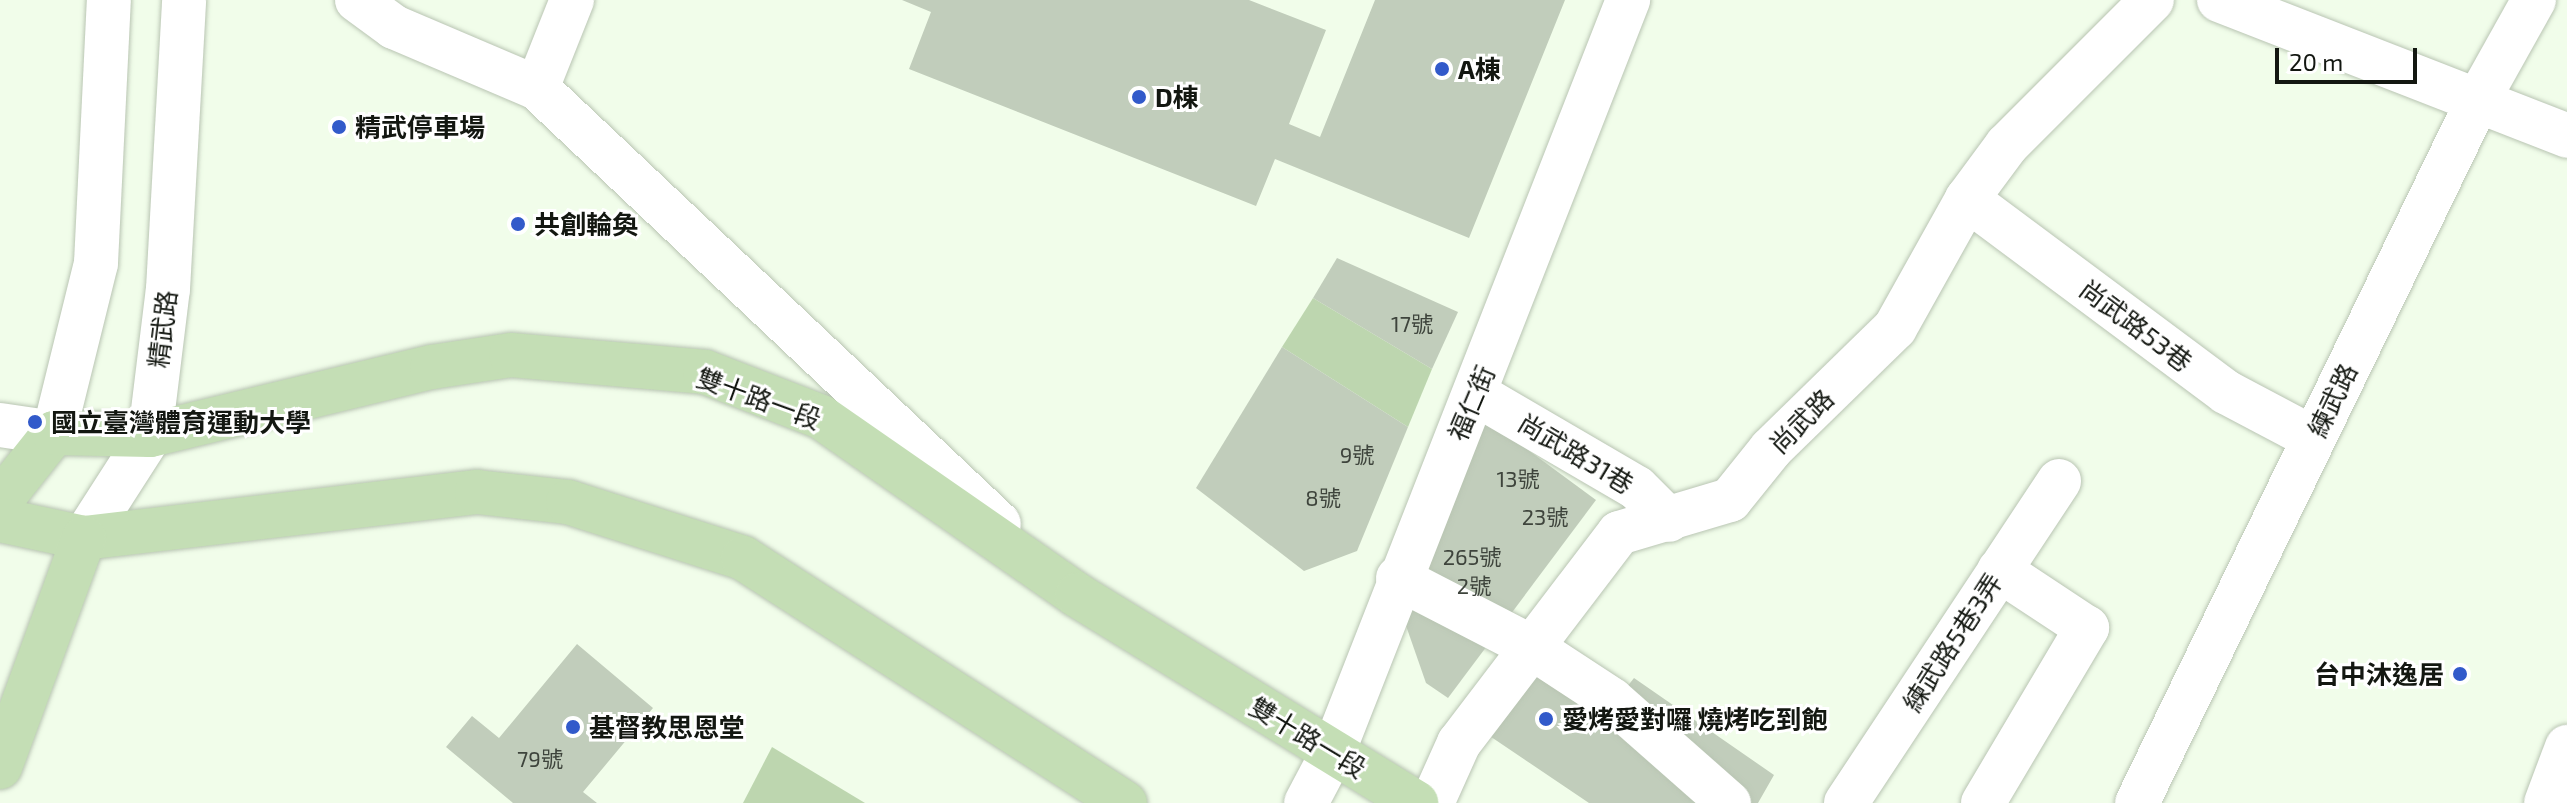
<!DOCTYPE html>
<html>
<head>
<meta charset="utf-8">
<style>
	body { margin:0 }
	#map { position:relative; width:2567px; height:803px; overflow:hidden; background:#f1fdea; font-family:"Exo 2","Noto Sans TC",sans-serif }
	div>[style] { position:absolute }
	.green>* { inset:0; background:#bdd6af }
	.building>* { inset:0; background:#c1cdbb }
	.roads { filter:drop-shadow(0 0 2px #b9c5b3) drop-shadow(0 0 2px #b9c5b3) }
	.minor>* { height:44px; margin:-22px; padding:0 22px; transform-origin:22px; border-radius:22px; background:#fff }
	.major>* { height:44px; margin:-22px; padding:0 22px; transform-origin:22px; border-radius:22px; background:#c4deb5 }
	.dots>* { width:22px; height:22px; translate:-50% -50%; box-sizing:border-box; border:4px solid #fff; border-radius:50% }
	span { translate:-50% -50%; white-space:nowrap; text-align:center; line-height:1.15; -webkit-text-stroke:6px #fff; paint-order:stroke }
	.number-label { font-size:22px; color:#3e443c }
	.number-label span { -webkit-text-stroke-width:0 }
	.poi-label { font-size:26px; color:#131711; font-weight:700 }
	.left { translate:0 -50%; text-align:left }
	.right { translate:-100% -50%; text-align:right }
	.street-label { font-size:26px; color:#131711 }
	.scale { position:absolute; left:2275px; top:48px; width:142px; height:36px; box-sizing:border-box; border:4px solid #131711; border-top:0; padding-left:10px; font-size:24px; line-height:28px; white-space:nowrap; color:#131711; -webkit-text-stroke:6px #fff; paint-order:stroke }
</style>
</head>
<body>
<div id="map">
	<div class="green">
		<div style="clip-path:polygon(1313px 298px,1432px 369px,1408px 427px,1282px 347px)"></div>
		<div style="clip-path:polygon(772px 747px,865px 803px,743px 803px)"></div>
	</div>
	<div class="building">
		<div style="clip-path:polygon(902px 0,1249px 0,1326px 30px,1289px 124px,1320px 137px,1375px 0,1565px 0,1469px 238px,1275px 159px,1256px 206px,909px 69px,931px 12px)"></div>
		<div style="clip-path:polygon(1337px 258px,1458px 312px,1432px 369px,1313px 298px)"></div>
		<div style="clip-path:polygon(1282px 347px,1408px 427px,1357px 551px,1304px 571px,1196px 488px)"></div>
		<div style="clip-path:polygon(1483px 417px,1596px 500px,1448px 698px,1426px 683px,1404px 620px)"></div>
		<div style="clip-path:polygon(1522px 637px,1604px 716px,1634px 678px,1774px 775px,1758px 803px,1589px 803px,1463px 718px)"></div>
		<div style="clip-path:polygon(577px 644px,653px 708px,583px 792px,597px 803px,513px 803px,446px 747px,472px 716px,499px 738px)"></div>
	</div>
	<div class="roads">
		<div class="minor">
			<div style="left:357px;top:0;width:46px;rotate:36.1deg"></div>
			<div style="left:394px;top:27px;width:155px;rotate:23.1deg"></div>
			<div style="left:537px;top:88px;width:635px;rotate:43.34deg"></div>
			<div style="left:2219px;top:0;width:374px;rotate:21.3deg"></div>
			<div style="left:537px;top:88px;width:95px;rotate:-68.3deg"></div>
			<div style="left:1967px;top:199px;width:323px;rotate:36.7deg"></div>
			<div style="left:2226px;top:392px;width:98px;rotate:27.9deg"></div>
			<div style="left:1476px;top:394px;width:186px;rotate:30.3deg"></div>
			<div style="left:1637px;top:488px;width:45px;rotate:45deg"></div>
			<div style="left:0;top:425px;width:55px;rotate:8.4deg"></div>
			<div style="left:54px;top:433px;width:175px;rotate:-76.1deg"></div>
			<div style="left:96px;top:263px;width:263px;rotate:-87.2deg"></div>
			<div style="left:84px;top:538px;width:122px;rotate:-57.3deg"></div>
			<div style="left:150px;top:435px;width:147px;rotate:-83deg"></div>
			<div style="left:168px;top:289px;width:289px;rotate:-86.8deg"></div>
			<div style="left:1398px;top:578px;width:146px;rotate:27.3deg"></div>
			<div style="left:1528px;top:645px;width:100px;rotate:33.2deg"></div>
			<div style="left:1612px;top:700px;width:156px;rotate:41.4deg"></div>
			<div style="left:1306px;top:803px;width:60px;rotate:-62.2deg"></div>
			<div style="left:1334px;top:750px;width:806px;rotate:-68.59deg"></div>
			<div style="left:1432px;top:803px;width:66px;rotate:-65.8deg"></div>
			<div style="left:1459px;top:743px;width:264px;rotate:-52.7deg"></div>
			<div style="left:1619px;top:533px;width:116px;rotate:-16.6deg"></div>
			<div style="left:1730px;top:500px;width:65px;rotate:-51.2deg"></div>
			<div style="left:1771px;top:449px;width:173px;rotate:-44.3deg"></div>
			<div style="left:1895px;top:328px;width:148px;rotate:-60.8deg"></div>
			<div style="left:1967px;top:199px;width:67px;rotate:-53.5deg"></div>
			<div style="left:2007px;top:145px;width:205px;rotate:-45deg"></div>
			<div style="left:1846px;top:803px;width:386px;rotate:-56.5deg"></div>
			<div style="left:1983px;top:803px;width:204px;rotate:-59.3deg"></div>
			<div style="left:2087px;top:628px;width:105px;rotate:-146.6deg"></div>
			<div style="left:2137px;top:803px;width:781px;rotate:-64.12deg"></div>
			<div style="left:2478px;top:100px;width:115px;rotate:-60.8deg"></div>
			<div style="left:2546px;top:803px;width:60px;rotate:-69.4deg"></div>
		</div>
		<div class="major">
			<div style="left:0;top:501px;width:87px;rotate:-51.5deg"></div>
			<div style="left:54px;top:433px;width:96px;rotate:1.2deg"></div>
			<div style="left:150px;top:435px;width:290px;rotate:-13.6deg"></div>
			<div style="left:432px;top:367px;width:80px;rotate:-8.6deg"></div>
			<div style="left:511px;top:355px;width:195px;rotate:5deg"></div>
			<div style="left:705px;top:372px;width:124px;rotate:21.2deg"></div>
			<div style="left:821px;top:417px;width:312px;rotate:34.8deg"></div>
			<div style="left:1077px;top:595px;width:398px;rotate:31.5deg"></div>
			<div style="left:0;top:520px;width:86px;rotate:12.1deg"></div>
			<div style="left:84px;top:538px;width:396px;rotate:-6.7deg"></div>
			<div style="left:477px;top:492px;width:92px;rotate:6.3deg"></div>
			<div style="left:568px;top:502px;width:184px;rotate:17.7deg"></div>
			<div style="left:743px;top:558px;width:454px;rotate:32.7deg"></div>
			<div style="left:0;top:767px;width:244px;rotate:-69.9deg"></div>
		</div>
	</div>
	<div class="dots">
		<div style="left:1442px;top:69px;background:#325aca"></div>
		<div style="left:1139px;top:97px;background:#325aca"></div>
		<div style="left:339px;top:127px;background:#325aca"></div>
		<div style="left:518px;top:224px;background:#325aca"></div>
		<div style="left:35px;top:422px;background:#325aca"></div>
		<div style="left:2460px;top:674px;background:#325aca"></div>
		<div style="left:1546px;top:719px;background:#325aca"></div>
		<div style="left:573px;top:727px;background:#325aca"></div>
	</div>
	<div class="number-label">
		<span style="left:1412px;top:324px">17號</span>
		<span style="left:1357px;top:455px">9號</span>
		<span style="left:1518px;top:479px">13號</span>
		<span style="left:1323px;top:498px">8號</span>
		<span style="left:1545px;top:517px">23號</span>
		<span style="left:1472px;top:557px">265號</span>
		<span style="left:1474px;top:586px">2號</span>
		<span style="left:540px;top:759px">79號</span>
	</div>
	<div class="poi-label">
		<span class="left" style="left:1458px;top:69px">A棟</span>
		<span class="left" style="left:1155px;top:97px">D棟</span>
		<span class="left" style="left:355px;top:127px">精武停車場</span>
		<span class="left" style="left:534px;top:224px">共創輪奐</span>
		<span class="left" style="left:51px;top:422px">國立臺灣體育運動大學</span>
		<span class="right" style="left:2444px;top:674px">台中沐逸居</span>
		<span class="left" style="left:1562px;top:719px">愛烤愛對囉 燒烤吃到飽</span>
		<span class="left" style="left:589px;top:727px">基督教思恩堂</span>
	</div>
	<div class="street-label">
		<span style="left:2136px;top:325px;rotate:37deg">尚武路53巷</span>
		<span style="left:162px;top:329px;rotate:-83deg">精武路</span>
		<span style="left:759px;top:398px;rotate:20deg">雙十路一段</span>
		<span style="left:2332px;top:400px;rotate:-64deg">練武路</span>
		<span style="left:1471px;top:403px;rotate:-67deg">福仁街</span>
		<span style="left:1801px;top:421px;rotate:-45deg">尚武路</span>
		<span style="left:1576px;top:453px;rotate:31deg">尚武路31巷</span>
		<span style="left:1952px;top:642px;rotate:-57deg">練武路5巷3弄</span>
		<span style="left:1308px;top:737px;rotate:31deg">雙十路一段</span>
	</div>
	<div class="scale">20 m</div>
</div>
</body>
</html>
